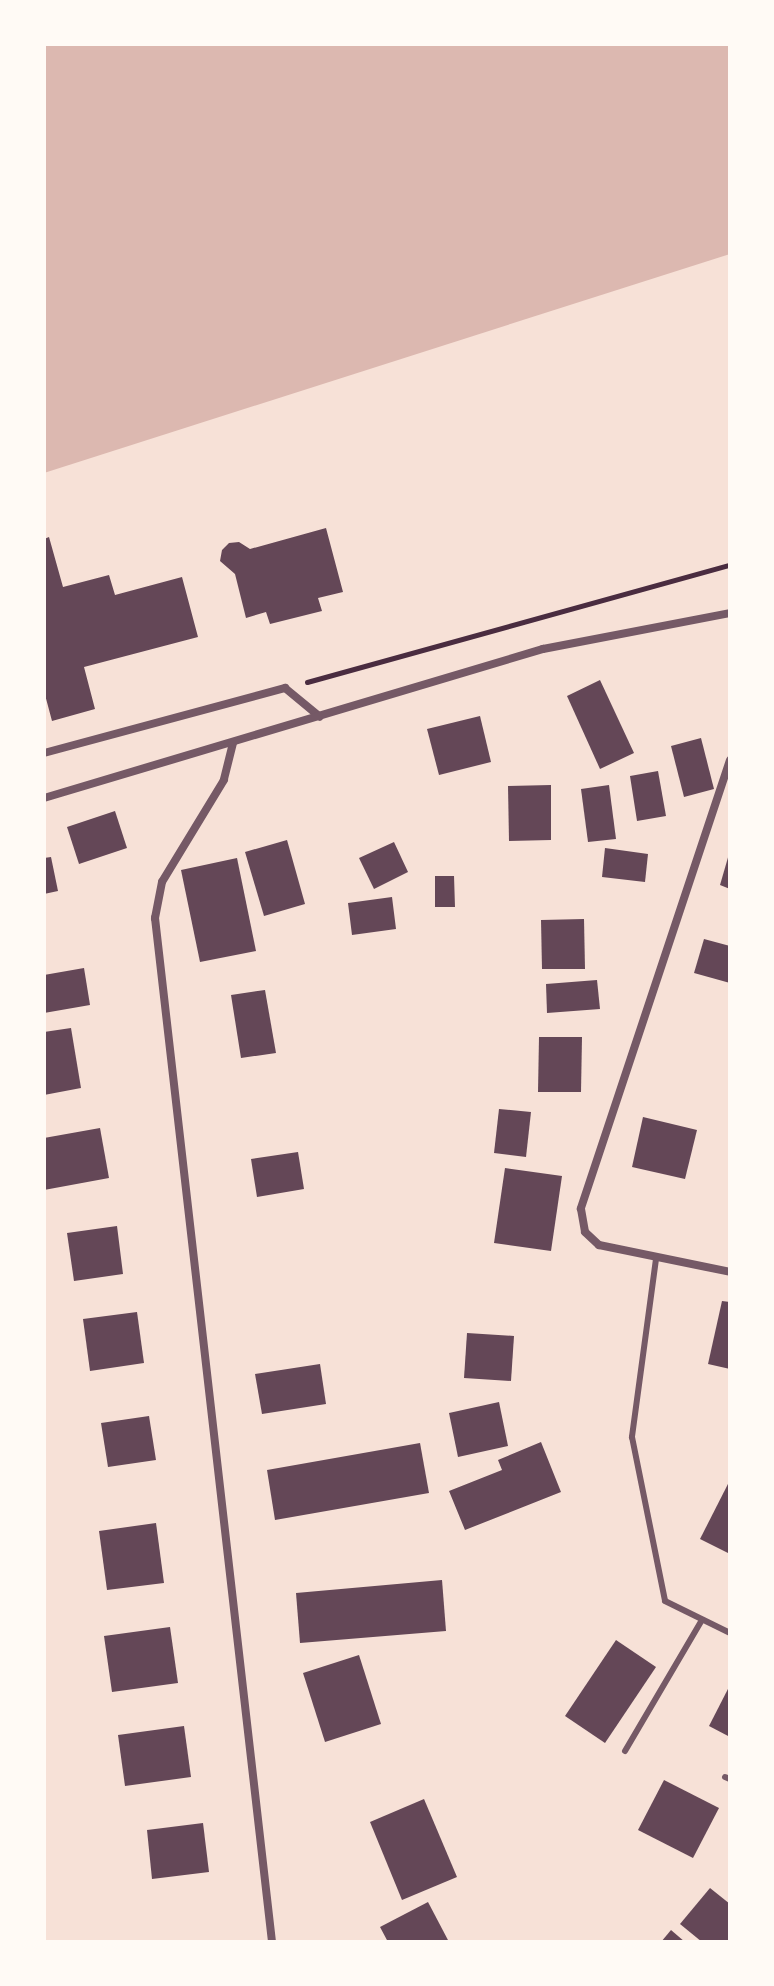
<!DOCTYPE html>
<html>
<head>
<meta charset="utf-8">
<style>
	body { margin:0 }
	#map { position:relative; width:774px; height:1986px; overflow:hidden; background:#f7e1d7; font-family:"Source Sans 3",sans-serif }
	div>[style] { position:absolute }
	.water>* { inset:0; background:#dcb8b0 }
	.building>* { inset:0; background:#644757 }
	.path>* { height:5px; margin:-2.5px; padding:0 2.5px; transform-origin:2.5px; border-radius:2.5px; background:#4a2c40 }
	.service>* { height:6px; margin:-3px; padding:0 3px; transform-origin:3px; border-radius:3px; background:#755966 }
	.minor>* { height:8px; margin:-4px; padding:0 4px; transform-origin:4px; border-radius:4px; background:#755966 }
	span { translate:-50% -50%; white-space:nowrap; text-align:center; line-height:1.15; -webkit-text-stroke:6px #fffaf5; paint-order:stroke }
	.frame { position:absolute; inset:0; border:46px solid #fffaf5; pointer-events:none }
</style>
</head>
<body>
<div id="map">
	<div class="water">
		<div style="clip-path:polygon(44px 44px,730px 44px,730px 254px,44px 473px)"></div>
	</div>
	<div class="building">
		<div style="clip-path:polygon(326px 528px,343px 592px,318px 598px,322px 611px,270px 624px,266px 612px,246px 618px,235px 574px,220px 561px,222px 550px,229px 543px,239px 542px,250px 549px)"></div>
		<div style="clip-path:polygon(49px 537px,63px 587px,109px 575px,115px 595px,182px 577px,198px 637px,84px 667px,95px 709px,52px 721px,44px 691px,44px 539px)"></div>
		<div style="clip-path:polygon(600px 680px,634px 753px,600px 769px,567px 696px)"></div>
		<div style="clip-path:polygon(480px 716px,491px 762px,439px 775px,427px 729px)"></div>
		<div style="clip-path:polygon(701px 738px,714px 789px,684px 797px,671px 746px)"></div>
		<div style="clip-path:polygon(658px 771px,666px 816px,637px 821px,630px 776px)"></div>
		<div style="clip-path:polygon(551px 785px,551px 840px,509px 841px,508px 786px)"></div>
		<div style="clip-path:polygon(609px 785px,616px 839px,588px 842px,581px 789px)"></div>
		<div style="clip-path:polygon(115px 811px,127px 848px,79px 864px,67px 827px)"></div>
		<div style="clip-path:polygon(287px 840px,305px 904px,264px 916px,245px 852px)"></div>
		<div style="clip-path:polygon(394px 842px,408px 872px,374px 889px,359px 858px)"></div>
		<div style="clip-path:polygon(605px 848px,648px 854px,645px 882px,602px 877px)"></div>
		<div style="clip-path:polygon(729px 854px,730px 854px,730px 889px,720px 885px)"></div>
		<div style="clip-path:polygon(51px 857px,58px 891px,44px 894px,44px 858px)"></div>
		<div style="clip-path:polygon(237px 858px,256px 951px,200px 962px,181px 870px)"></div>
		<div style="clip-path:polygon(435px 876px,454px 876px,455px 907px,435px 907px)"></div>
		<div style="clip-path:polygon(392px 897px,396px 929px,352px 935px,348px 903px)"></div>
		<div style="clip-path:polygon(584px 919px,585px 969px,542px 969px,541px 920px)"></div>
		<div style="clip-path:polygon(704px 939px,730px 946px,730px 983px,694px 973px)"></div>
		<div style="clip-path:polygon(84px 968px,90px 1005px,44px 1013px,44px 975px)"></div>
		<div style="clip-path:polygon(597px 980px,600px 1009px,547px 1013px,546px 984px)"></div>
		<div style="clip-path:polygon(265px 990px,276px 1053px,241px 1058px,231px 995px)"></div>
		<div style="clip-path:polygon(71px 1028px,81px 1088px,44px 1095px,44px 1032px)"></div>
		<div style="clip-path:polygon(539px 1037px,582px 1037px,581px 1092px,538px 1092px)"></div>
		<div style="clip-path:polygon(499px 1109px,531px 1112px,526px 1157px,494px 1153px)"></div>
		<div style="clip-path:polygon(643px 1117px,697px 1130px,685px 1179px,632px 1167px)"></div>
		<div style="clip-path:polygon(100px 1128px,109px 1178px,44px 1190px,44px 1138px)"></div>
		<div style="clip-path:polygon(298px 1152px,304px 1189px,257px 1197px,251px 1159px)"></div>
		<div style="clip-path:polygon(505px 1168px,562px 1176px,551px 1251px,494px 1243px)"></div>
		<div style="clip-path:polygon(117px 1226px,123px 1274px,74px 1281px,67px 1233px)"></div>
		<div style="clip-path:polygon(722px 1301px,730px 1302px,730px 1369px,708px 1364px)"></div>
		<div style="clip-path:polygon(137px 1312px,144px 1363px,90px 1371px,83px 1319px)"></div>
		<div style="clip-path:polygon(467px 1333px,514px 1336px,511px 1381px,464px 1378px)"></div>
		<div style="clip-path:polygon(320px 1364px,326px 1404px,262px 1414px,255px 1374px)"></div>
		<div style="clip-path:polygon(499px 1402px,508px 1446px,458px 1457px,449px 1413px)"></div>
		<div style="clip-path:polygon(149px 1416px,156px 1460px,108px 1467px,101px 1423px)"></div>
		<div style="clip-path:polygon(541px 1442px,561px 1492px,465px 1530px,449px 1491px,502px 1470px,498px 1460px)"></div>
		<div style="clip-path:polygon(420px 1443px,429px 1493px,275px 1520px,267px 1470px)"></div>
		<div style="clip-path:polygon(730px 1480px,730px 1554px,700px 1539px)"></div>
		<div style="clip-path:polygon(156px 1523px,164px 1583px,107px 1590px,99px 1531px)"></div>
		<div style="clip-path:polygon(442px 1580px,446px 1631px,300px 1643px,296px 1593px)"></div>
		<div style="clip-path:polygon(170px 1627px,178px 1683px,112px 1692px,104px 1636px)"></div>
		<div style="clip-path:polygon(616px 1640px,656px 1667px,605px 1743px,565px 1716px)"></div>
		<div style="clip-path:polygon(359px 1655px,381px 1724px,325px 1742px,303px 1673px)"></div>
		<div style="clip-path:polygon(730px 1685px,730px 1737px,709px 1726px)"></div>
		<div style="clip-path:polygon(184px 1726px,191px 1777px,125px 1786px,118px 1735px)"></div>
		<div style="clip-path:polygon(664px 1780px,719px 1808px,693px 1858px,638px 1830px)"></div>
		<div style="clip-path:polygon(424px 1799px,457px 1877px,402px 1900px,370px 1822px)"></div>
		<div style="clip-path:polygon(203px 1823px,209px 1872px,152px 1879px,147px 1830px)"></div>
		<div style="clip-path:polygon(710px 1888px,730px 1904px,730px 1942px,702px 1942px,680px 1924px)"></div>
		<div style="clip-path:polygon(428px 1902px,449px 1942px,388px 1942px,380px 1927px)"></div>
		<div style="clip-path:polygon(671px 1930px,685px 1942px,661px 1942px)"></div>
	</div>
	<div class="path">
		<div style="left:307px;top:682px;width:439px;rotate:-15.5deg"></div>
	</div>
	<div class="service">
		<div style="left:656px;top:1259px;width:180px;rotate:97.7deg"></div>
		<div style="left:632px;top:1437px;width:167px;rotate:78.6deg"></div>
		<div style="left:665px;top:1601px;width:72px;rotate:26.2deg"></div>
		<div style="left:625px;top:1751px;width:152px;rotate:-59.6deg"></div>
		<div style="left:725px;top:1777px;width:5px;rotate:22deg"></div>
	</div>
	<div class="minor">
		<div style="left:233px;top:743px;width:38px;rotate:104deg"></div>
		<div style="left:224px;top:780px;width:119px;rotate:121.3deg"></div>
		<div style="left:162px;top:882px;width:37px;rotate:101deg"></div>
		<div style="left:155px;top:918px;width:1031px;rotate:83.48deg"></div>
		<div style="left:44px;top:753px;width:250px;rotate:-15.1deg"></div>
		<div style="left:285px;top:688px;width:45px;rotate:39.6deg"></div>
		<div style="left:730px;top:760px;width:473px;rotate:108.4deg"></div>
		<div style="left:581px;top:1209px;width:23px;rotate:80deg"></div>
		<div style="left:585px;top:1232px;width:19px;rotate:43deg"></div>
		<div style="left:599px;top:1245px;width:134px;rotate:11.6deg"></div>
		<div style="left:44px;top:798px;width:521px;rotate:-16.63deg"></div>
		<div style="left:543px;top:649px;width:190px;rotate:-10.9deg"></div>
	</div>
	<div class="frame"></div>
</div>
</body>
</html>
